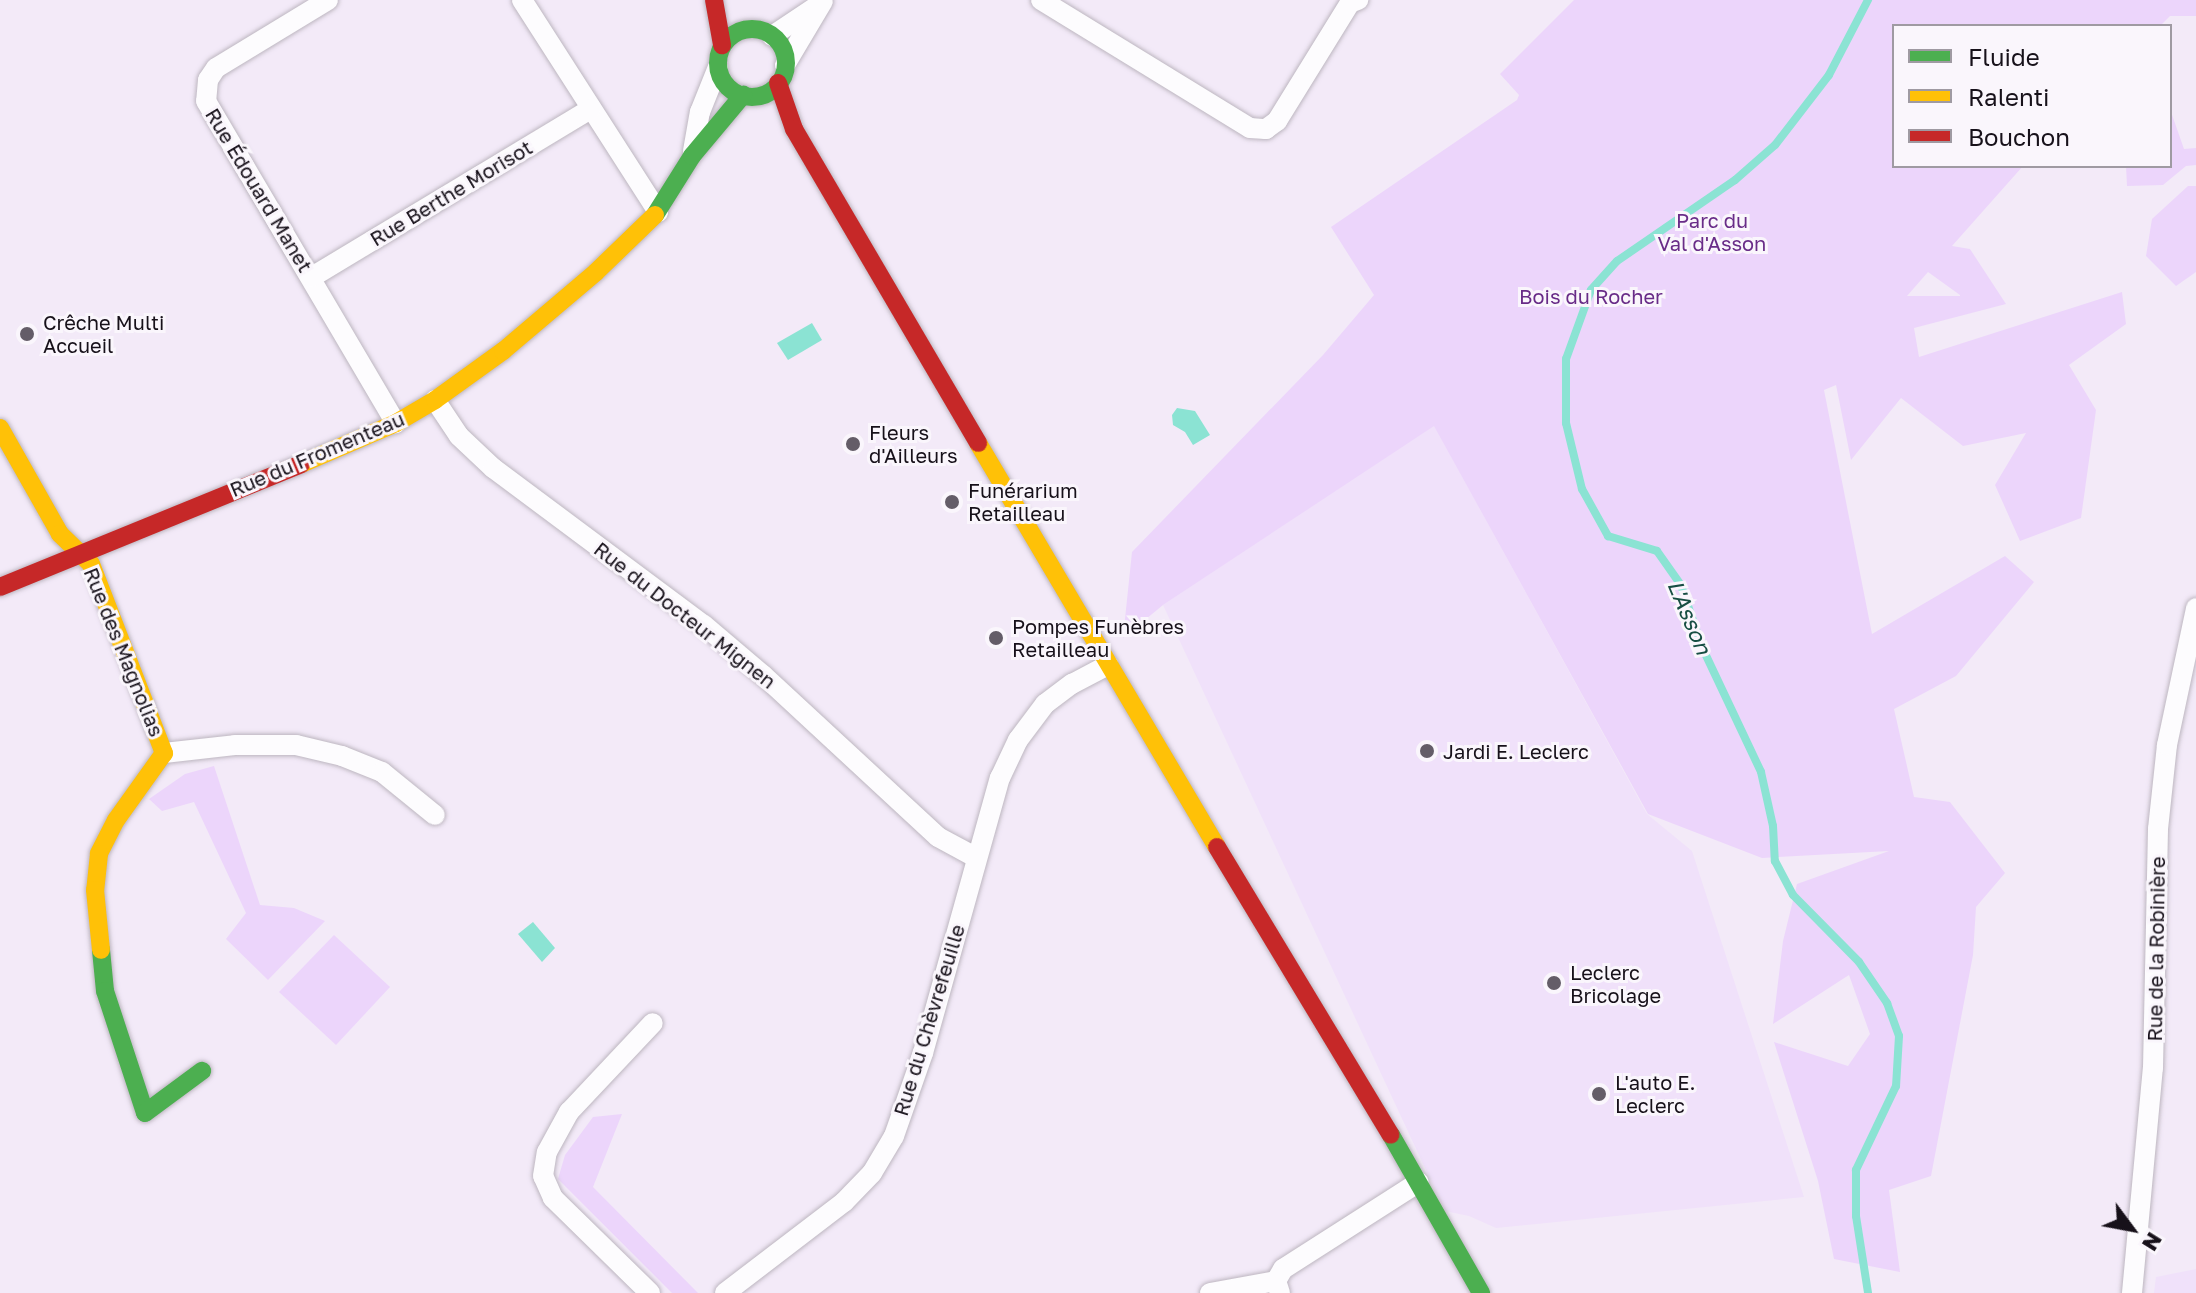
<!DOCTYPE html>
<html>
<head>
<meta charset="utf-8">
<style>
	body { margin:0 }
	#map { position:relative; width:2196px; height:1293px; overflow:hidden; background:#f3eaf8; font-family:"Golos Text",sans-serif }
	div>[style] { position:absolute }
	.built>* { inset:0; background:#f0e1fa }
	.green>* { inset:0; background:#ecd5fb }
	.water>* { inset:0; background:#8be3d3 }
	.stream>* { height:8px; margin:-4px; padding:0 4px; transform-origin:4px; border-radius:4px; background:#8be3d3 }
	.roads { filter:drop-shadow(0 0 2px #bdb6c0) drop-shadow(0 0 2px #bdb6c0) }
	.street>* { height:20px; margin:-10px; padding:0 10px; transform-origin:10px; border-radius:10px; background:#fdfcfe }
	.fast>* { height:18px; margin:-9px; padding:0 9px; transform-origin:9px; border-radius:9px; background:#4caf50 }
	.fast>.ring { margin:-9px; padding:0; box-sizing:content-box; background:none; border:18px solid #4caf50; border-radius:50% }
	.slow>* { height:18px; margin:-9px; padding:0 9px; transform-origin:9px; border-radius:9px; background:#ffc107 }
	.jam>* { height:18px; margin:-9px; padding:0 9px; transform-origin:9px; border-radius:9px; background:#c62828 }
	.dots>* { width:22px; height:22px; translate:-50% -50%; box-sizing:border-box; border:4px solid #faf6fc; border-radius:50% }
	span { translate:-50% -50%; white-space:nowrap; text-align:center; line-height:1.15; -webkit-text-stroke:6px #faf6fc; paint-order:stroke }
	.street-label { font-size:20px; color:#17111a }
	.park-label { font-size:20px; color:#692c88 }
	.poi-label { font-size:20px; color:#17111a }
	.left { translate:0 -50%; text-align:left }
	.water-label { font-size:22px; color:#174e43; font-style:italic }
	.legend { position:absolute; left:1892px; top:24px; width:280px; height:144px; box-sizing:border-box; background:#faf6fc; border:2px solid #9f9aa2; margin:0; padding:10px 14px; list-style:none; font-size:24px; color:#17111a }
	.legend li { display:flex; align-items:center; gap:16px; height:40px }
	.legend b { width:40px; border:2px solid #9f9aa2 }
	.north { position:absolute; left:2092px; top:1189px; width:80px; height:80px; -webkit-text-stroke:6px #faf6fc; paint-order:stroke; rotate:122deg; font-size:22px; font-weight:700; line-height:32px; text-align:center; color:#17111a }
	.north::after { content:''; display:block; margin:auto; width:28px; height:36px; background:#17111a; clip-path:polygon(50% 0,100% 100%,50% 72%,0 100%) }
</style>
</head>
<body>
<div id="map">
	<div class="built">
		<div style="clip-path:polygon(1434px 425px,1647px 814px,1692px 851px,1804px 1197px,1496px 1228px,1469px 1216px,1445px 1211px,1163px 605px)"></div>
		<div style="clip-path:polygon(2196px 1269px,2196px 1293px,2154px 1293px,2156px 1277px)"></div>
	</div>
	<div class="green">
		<div style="clip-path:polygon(evenodd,1574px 0,2196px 0,2196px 16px,2170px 16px,2160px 26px,1894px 26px,1894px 166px,2023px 166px,1952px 246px,1970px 249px,2006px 304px,1914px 328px,1919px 357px,2122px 292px,2126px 324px,2069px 365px,2096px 410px,2081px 518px,2020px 541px,1995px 485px,2026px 433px,1963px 446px,1901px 398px,1851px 460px,1836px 385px,1824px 390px,1872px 634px,2005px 556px,2034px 582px,1956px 676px,1894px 709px,1914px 797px,1950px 802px,2005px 873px,1976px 907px,1973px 955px,1931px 1176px,1889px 1190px,1900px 1272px,1834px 1259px,1818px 1181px,1774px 1042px,1848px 1066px,1870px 1034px,1849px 975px,1773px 1024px,1783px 941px,1797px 884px,1889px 851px,1762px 858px,1648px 814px,1434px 426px,1163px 605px,1123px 638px,1132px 552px,1323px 355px,1374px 295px,1331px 227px,1517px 100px,1519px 95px,1500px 74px,1574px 0,1928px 272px,1960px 295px,1960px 296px,1907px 296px,1928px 272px)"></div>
		<div style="clip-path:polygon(2170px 109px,2184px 149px,2196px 148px,2196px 165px,2186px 166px,2163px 185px,2127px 186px,2126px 166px,2170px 166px)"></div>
		<div style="clip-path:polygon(2188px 186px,2196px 186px,2196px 272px,2176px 286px,2146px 256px,2152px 219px)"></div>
		<div style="clip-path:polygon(214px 766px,260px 905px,294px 908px,325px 921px,268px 980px,226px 939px,246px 913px,194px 802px,162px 811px,149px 799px,185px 774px)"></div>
		<div style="clip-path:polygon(334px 935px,390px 987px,336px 1045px,279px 992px)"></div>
		<div style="clip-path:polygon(622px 1114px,593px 1187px,698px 1293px,672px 1293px,558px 1179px,565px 1155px,593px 1117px)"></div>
	</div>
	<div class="water">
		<div style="clip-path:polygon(812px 323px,822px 340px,788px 360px,777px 343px)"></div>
		<div style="clip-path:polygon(1177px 408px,1195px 411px,1210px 435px,1193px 445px,1185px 432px,1173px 425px,1172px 415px)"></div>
		<div style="clip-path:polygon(533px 922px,555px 948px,542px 962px,518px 934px)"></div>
	</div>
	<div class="stream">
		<div style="left:1868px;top:0;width:85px;rotate:117.5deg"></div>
		<div style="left:1829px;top:75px;width:88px;rotate:127.6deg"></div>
		<div style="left:1775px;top:145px;width:53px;rotate:138.8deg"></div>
		<div style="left:1735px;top:180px;width:143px;rotate:145.5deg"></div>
		<div style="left:1617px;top:261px;width:39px;rotate:132deg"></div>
		<div style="left:1591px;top:290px;width:73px;rotate:109.9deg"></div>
		<div style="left:1566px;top:359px;width:64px;rotate:90deg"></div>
		<div style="left:1566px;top:423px;width:68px;rotate:76.4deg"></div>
		<div style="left:1582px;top:489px;width:54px;rotate:61deg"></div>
		<div style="left:1608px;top:536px;width:51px;rotate:17deg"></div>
		<div style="left:1657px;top:551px;width:42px;rotate:54.8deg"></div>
		<div style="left:1681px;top:585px;width:65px;rotate:71.3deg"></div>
		<div style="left:1702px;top:647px;width:138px;rotate:64.7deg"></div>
		<div style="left:1761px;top:772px;width:55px;rotate:77.5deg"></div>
		<div style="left:1773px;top:826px;width:35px;rotate:87deg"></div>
		<div style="left:1775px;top:861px;width:38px;rotate:62deg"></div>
		<div style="left:1793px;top:895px;width:94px;rotate:45.4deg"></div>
		<div style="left:1859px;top:962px;width:50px;rotate:55.7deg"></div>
		<div style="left:1887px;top:1003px;width:35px;rotate:70deg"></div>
		<div style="left:1899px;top:1036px;width:50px;rotate:93.4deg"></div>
		<div style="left:1896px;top:1086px;width:93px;rotate:115.5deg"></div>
		<div style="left:1856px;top:1170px;width:46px;rotate:90deg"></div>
		<div style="left:1856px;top:1216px;width:78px;rotate:81.1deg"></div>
	</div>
	<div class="roads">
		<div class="street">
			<div style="left:328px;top:0;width:131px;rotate:148.7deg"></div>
			<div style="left:216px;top:68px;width:14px;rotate:124deg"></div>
			<div style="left:208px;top:80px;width:21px;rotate:95deg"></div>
			<div style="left:206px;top:101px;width:374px;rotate:59.5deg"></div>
			<div style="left:522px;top:0;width:252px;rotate:57.3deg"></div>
			<div style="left:1041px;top:0;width:245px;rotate:31.5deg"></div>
			<div style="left:1250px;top:128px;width:16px;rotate:4deg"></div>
			<div style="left:1266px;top:129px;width:14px;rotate:-36deg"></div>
			<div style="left:1277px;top:121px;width:139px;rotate:-58.3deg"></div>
			<div style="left:1350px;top:3px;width:9px;rotate:-21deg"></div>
			<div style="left:772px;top:36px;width:50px;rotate:-33.7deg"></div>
			<div style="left:785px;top:65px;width:74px;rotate:-59.3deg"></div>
			<div style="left:693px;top:151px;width:40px;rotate:-80deg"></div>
			<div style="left:700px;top:112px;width:48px;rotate:-68.2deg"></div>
			<div style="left:312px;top:277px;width:326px;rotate:-31.1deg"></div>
			<div style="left:435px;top:400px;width:43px;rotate:56.3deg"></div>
			<div style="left:459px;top:436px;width:47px;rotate:43.3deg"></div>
			<div style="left:493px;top:468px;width:263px;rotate:36.7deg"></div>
			<div style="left:704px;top:625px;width:77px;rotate:40.3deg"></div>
			<div style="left:763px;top:675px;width:238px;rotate:42.8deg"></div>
			<div style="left:938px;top:837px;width:44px;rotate:28.3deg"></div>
			<div style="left:164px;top:753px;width:71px;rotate:-6.4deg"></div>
			<div style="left:235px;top:745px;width:61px"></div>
			<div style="left:296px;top:745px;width:47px;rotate:13.4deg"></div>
			<div style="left:342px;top:756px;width:43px;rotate:21.8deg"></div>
			<div style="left:382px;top:772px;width:68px;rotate:39.1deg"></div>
			<div style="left:650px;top:1293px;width:136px;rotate:-135.6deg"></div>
			<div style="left:553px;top:1198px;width:24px;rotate:-114deg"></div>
			<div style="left:543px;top:1176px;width:24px;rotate:-81deg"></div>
			<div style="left:547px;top:1152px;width:46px;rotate:-61.2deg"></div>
			<div style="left:569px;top:1112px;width:122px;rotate:-46.7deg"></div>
			<div style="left:725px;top:1293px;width:150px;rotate:-37.4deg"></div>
			<div style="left:844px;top:1202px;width:40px;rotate:-46deg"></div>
			<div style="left:872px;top:1173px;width:43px;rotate:-59.3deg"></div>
			<div style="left:894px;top:1136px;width:88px;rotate:-70.7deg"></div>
			<div style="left:923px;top:1053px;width:286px;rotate:-74.4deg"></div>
			<div style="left:1000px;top:778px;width:42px;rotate:-64.7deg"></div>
			<div style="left:1018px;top:740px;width:45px;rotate:-53.1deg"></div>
			<div style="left:1045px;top:704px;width:34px;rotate:-37deg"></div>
			<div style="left:1072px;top:684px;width:41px;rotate:-27.8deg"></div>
			<div style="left:1210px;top:1293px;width:67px;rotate:-10.3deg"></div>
			<div style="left:1280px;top:1293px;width:13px;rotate:-108deg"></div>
			<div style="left:1276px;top:1281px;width:14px;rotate:-60deg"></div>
			<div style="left:1283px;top:1269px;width:161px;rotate:-32.6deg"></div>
			<div style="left:2132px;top:1293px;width:226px;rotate:-84.7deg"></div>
			<div style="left:2153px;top:1068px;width:239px;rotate:-88.8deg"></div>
			<div style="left:2158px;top:829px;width:84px;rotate:-83.9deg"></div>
			<div style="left:2167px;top:745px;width:140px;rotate:-78deg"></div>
		</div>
		<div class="fast">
			<div class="ring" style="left:718px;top:29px;width:50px;height:50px"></div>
			<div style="left:655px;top:215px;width:70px;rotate:-57.9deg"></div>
			<div style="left:692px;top:156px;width:80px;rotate:-50.1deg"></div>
			<div style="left:101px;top:950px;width:41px;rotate:84.4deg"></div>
			<div style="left:105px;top:991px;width:128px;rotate:71.8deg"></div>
			<div style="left:145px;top:1113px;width:71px;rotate:-36.4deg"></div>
			<div style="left:1391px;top:1135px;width:182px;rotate:60.3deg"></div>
		</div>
		<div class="slow">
			<div style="left:0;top:428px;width:122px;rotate:60.5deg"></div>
			<div style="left:60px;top:534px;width:43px;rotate:44.1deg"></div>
			<div style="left:91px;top:564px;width:203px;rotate:68.9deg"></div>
			<div style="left:164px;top:753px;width:82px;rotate:125.6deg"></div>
			<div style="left:116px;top:820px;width:38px;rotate:117deg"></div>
			<div style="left:99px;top:854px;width:36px;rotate:96deg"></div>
			<div style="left:95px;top:890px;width:60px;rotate:84.3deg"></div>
			<div style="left:978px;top:443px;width:469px;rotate:59.4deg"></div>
			<div style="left:301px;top:464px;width:103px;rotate:-23.3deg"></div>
			<div style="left:396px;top:423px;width:45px;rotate:-30.5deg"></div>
			<div style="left:435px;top:400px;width:84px;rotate:-35.8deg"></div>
			<div style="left:503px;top:351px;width:122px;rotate:-40.3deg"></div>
			<div style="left:596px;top:272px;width:82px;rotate:-44deg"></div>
		</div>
		<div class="jam">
			<div style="left:714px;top:0;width:46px;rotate:79.9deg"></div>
			<div style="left:778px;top:83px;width:49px;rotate:70.8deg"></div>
			<div style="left:794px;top:129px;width:364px;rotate:59.6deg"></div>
			<div style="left:0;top:587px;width:325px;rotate:-22.2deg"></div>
			<div style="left:1217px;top:847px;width:336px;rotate:58.9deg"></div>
		</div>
	</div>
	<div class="dots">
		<div style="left:27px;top:334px;background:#645d68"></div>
		<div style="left:853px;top:444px;background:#645d68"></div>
		<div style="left:952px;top:502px;background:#645d68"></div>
		<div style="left:996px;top:638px;background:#645d68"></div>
		<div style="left:1427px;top:751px;background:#645d68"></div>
		<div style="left:1554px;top:983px;background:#645d68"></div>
		<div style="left:1599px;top:1094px;background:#645d68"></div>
	</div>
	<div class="street-label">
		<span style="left:259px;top:190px;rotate:59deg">Rue Édouard Manet</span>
		<span style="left:451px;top:193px;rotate:-31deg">Rue Berthe Morisot</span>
		<span style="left:317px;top:454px;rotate:-23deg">Rue du Fromenteau</span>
		<span style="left:685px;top:615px;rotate:38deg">Rue du Docteur Mignen</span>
		<span style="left:124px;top:652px;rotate:68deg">Rue des Magnolias</span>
		<span style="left:2156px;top:949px;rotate:-89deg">Rue de la Robinière</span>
		<span style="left:929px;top:1020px;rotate:-73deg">Rue du Chèvrefeuille</span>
	</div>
	<div class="park-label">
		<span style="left:1712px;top:232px">Parc du<br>Val d'Asson</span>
		<span style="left:1591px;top:296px">Bois du Rocher</span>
	</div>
	<div class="poi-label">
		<span class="left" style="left:43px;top:334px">Crêche Multi<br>Accueil</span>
		<span class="left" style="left:869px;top:444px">Fleurs<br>d'Ailleurs</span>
		<span class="left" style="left:968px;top:502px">Funérarium<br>Retailleau</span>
		<span class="left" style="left:1012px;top:638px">Pompes Funèbres<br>Retailleau</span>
		<span class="left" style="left:1443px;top:751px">Jardi E. Leclerc</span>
		<span class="left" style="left:1570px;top:984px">Leclerc<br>Bricolage</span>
		<span class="left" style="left:1615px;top:1094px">L'auto E.<br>Leclerc</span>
	</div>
	<div class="water-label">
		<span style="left:1690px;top:617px;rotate:67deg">L'Asson</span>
	</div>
	<ul class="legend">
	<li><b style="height:10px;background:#4caf50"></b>Fluide</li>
	<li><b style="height:10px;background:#ffc107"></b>Ralenti</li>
	<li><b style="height:10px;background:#c62828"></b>Bouchon</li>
	</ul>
	<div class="north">N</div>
</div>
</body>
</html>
